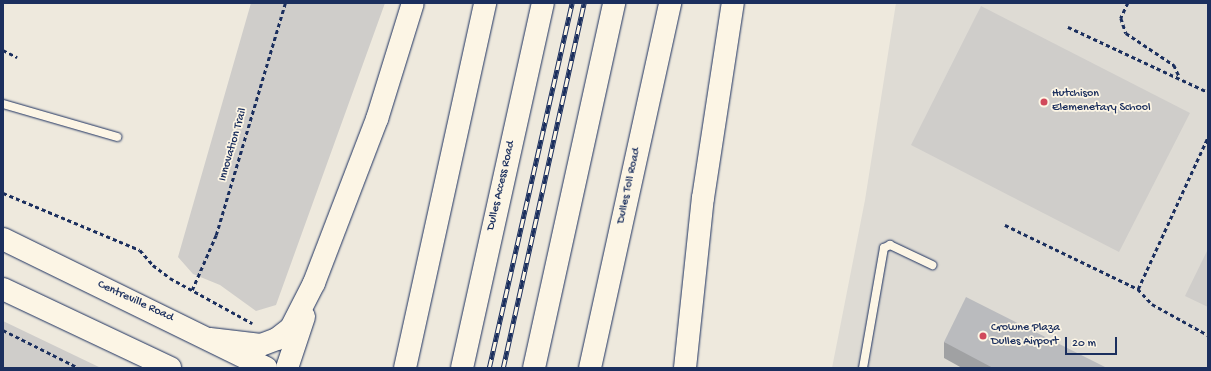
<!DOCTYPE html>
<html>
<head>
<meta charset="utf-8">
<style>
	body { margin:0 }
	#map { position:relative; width:1211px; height:371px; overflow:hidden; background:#eee9dd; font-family:"Gochi Hand",sans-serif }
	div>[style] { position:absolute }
	.built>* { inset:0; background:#dedbd4 }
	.green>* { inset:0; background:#cfcdca }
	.path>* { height:2.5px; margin-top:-1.25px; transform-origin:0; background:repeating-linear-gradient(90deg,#1b2f5e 0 4px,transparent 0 7px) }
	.roads { filter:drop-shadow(0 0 1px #1b2f5e) drop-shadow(0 0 1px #1b2f5e) }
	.lane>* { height:8px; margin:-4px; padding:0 4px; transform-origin:4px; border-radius:4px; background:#fcf5e5 }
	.primary>* { height:22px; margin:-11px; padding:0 11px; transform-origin:11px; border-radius:11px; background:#fcf5e5 }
	.highway>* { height:22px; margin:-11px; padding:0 11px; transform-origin:11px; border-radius:11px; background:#fcf5e5 }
	.rail>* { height:4.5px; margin-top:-2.25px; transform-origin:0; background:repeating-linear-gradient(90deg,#fcf5e5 0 9px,#1b2f5e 0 18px); box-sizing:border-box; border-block:1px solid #1b2f5e }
	.wall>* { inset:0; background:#a0a1a3 }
	.building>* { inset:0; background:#babbbe }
	.dots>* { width:11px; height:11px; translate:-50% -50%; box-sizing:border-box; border:2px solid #fcf5e5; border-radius:50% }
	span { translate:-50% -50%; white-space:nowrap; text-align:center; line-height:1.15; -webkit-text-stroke:3.5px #fcf5e5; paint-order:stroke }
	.poi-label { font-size:12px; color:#1b2f5e }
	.left { translate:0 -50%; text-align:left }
	.street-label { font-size:12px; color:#1b2f5e }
	.frame { position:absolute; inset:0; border:4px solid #1b2f5e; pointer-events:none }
	.scale { position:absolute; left:1065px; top:337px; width:52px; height:18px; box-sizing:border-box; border:2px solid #1b2f5e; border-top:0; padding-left:5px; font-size:12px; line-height:14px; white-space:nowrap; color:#1b2f5e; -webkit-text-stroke:3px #fcf5e5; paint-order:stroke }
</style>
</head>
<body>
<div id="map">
	<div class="built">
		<div style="clip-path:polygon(896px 3px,1208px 3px,1208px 368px,832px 368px,865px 200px)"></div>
	</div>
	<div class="green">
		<div style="clip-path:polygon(251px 3px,385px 3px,276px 305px,256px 311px,220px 285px,193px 274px,178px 257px)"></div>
		<div style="clip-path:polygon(981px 6px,1190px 113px,1119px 252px,911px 145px)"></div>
		<div style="clip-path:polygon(1208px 249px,1208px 307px,1185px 296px)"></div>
		<div style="clip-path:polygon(3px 321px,101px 368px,3px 368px)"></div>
	</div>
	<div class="path">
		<div style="left:1128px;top:3px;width:17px;rotate:115deg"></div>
		<div style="left:1121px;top:18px;width:16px;rotate:72deg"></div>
		<div style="left:1126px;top:33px;width:58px;rotate:33.7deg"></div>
		<div style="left:1174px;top:65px;width:14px;rotate:65deg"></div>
		<div style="left:1068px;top:27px;width:154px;rotate:24.9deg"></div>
		<div style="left:3px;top:50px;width:16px;rotate:27deg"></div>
		<div style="left:3px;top:193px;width:148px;rotate:22.6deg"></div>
		<div style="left:140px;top:250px;width:20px;rotate:49deg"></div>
		<div style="left:153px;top:265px;width:21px;rotate:37deg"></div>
		<div style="left:170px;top:278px;width:94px;rotate:28.8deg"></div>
		<div style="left:1005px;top:225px;width:148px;rotate:25.7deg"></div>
		<div style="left:1138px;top:289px;width:21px;rotate:47deg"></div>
		<div style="left:1152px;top:304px;width:64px;rotate:29deg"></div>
		<div style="left:1138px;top:289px;width:167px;rotate:-65.3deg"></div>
		<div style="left:192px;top:290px;width:60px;rotate:-66.4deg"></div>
		<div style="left:216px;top:235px;width:242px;rotate:-73.4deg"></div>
		<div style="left:3px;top:330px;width:85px;rotate:26.6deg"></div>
	</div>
	<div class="roads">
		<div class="lane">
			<div style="left:3px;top:104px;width:119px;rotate:16.1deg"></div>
			<div style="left:863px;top:368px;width:122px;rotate:-80.1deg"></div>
			<div style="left:884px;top:248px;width:7px;rotate:-27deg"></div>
			<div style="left:890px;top:245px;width:47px;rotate:25.5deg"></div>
		</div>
		<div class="primary">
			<div style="left:3px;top:239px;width:293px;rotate:26.1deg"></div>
			<div style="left:3px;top:289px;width:185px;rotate:25.3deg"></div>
		</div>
		<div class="highway">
			<div style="left:210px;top:339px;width:51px;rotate:6.7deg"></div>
			<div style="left:261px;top:345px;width:17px;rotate:-21deg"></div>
			<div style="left:277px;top:339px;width:18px;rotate:-38deg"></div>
			<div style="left:291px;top:328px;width:51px;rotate:-62.9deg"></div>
			<div style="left:314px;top:283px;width:176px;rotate:-69deg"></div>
			<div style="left:377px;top:119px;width:121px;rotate:-72.8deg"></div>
			<div style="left:287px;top:368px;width:54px;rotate:-71.6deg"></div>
			<div style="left:405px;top:368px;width:374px;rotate:-77.6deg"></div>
			<div style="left:462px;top:368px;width:374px;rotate:-77.5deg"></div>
			<div style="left:534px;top:368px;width:374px;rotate:-77.6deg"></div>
			<div style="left:590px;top:368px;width:374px;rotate:-77.6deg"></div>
			<div style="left:685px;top:368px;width:171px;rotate:-84deg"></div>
			<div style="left:703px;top:198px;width:197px;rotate:-81.3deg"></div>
		</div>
	</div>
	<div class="rail">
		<div style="left:489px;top:368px;width:374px;rotate:-77.2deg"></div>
		<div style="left:503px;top:368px;width:374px;rotate:-77.5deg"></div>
	</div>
	<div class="wall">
		<div style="clip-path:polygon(944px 342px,1107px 368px,962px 368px,944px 358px)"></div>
	</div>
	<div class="building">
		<div style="clip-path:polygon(966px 297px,1107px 368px,993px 368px,944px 342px)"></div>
	</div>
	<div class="dots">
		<div style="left:1044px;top:102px;background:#d1495b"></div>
		<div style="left:983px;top:336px;background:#d1495b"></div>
	</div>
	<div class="poi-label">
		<span class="left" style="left:1052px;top:102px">Hutchison<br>Elemenetary School</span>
		<span class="left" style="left:991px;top:336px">Crowne Plaza<br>Dulles Airport</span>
	</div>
	<div class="street-label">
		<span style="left:234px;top:145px;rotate:-74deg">Innovation Trail</span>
		<span style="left:502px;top:186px;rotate:-77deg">Dulles Access Road</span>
		<span style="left:630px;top:186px;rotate:-78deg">Dulles Toll Road</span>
		<span style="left:135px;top:302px;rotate:25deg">Centreville Road</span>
	</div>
	<div class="frame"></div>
	<div class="scale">20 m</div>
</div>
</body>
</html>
